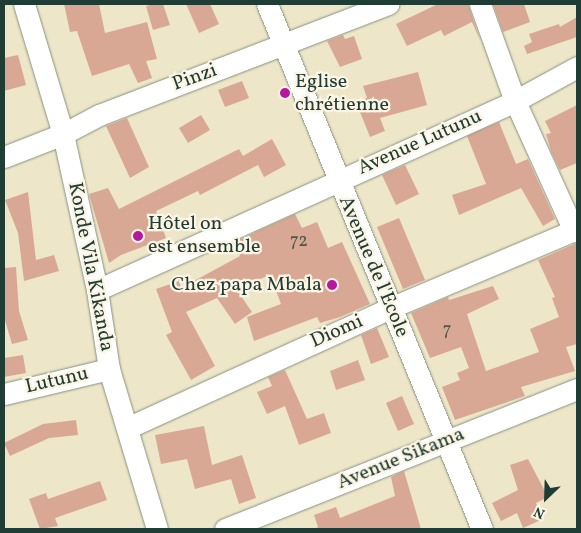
<!DOCTYPE html>
<html>
<head>
<meta charset="utf-8">
<style>
	body { margin:0 }
	#map { position:relative; width:581px; height:533px; overflow:hidden; background:#ede6c8; font-family:Vollkorn,serif }
	div>[style] { position:absolute }
	.building>* { inset:0; background:#d8a895 }
	.roads { filter:drop-shadow(0 0 1px #86927e) drop-shadow(0 0 1px #86927e) }
	.street>* { height:21px; margin:-10.5px; padding:0 10.5px; transform-origin:10.5px; border-radius:10.5px; background:#fff }
	.dots>* { width:14px; height:14px; translate:-50% -50%; box-sizing:border-box; border:2px solid #fcf5e5; border-radius:50% }
	span { translate:-50% -50%; white-space:nowrap; text-align:center; line-height:1.15; -webkit-text-stroke:4.5px #fcf5e5; paint-order:stroke }
	.number-label { font-size:18px; color:#4d584c }
	.number-label span { -webkit-text-stroke-width:0 }
	.street-label { font-size:20px; color:#1f3d34 }
	.poi-label { font-size:20px; color:#1f3d34 }
	.left { translate:0 -50%; text-align:left }
	.right { translate:-100% -50%; text-align:right }
	.frame { position:absolute; inset:0; border:5px solid #1f3d34; pointer-events:none }
	.north { position:absolute; left:521px; top:473px; width:50px; height:50px; -webkit-text-stroke:4px #fcf5e5; paint-order:stroke; rotate:204deg; font-size:14px; font-weight:700; line-height:20px; text-align:center; color:#1f3d34 }
	.north::after { content:''; display:block; margin:auto; width:18px; height:22px; background:#1f3d34; clip-path:polygon(50% 0,100% 100%,50% 72%,0 100%) }
</style>
</head>
<body>
<div id="map">
	<div class="building">
		<div style="clip-path:polygon(64px 4px,99px 4px,105px 33px,147px 22px,157px 59px,146px 61px,152px 78px,138px 83px,129px 64px,92px 76px,77px 31px,70px 32px)"></div>
		<div style="clip-path:polygon(154px 4px,163px 4px,170px 25px,153px 30px,146px 6px)"></div>
		<div style="clip-path:polygon(186px 4px,210px 4px,219px 24px,199px 33px)"></div>
		<div style="clip-path:polygon(438px 4px,468px 4px,480px 40px,472px 22px,444px 36px,441px 30px,407px 46px,396px 24px)"></div>
		<div style="clip-path:polygon(493px 4px,524px 4px,530px 22px,503px 32px)"></div>
		<div style="clip-path:polygon(577px 17px,577px 37px,527px 54px,524px 46px,532px 42px,529px 34px,559px 24px,560px 27px)"></div>
		<div style="clip-path:polygon(343px 35px,345px 39px,354px 36px,362px 59px,340px 67px,327px 41px)"></div>
		<div style="clip-path:polygon(18px 55px,26px 85px,4px 91px,4px 58px)"></div>
		<div style="clip-path:polygon(418px 72px,427px 105px,380px 118px,385px 131px,370px 137px,356px 102px,367px 98px,363px 86px)"></div>
		<div style="clip-path:polygon(242px 81px,249px 98px,225px 107px,218px 90px)"></div>
		<div style="clip-path:polygon(577px 105px,577px 163px,560px 170px,551px 151px,546px 134px,551px 133px,545px 121px)"></div>
		<div style="clip-path:polygon(201px 115px,210px 130px,188px 143px,179px 128px)"></div>
		<div style="clip-path:polygon(127px 118px,149px 167px,130px 178px,106px 126px)"></div>
		<div style="clip-path:polygon(499px 122px,516px 164px,528px 159px,555px 219px,543px 226px,521px 188px,459px 215px,452px 195px,486px 184px,467px 136px)"></div>
		<div style="clip-path:polygon(272px 139px,286px 165px,264px 177px,258px 165px,200px 195px,198px 191px,156px 211px,166px 238px,121px 255px,109px 263px,89px 194px,108px 188px,119px 209px,239px 149px,243px 156px)"></div>
		<div style="clip-path:polygon(405px 165px,419px 194px,396px 205px,382px 175px)"></div>
		<div style="clip-path:polygon(28px 192px,36px 260px,54px 255px,59px 271px,24px 281px,18px 233px,5px 200px)"></div>
		<div style="clip-path:polygon(295px 214px,302px 228px,317px 222px,328px 248px,342px 242px,370px 304px,340px 317px,320px 323px,317px 317px,254px 341px,247px 317px,281px 304px,270px 275px,236px 289px,252px 312px,235px 324px,217px 298px,186px 312px,215px 366px,191px 380px,166px 335px,172px 332px,156px 289px,179px 281px,181px 288px,240px 256px,234px 242px)"></div>
		<div style="clip-path:polygon(399px 218px,425px 280px,403px 289px,377px 227px)"></div>
		<div style="clip-path:polygon(577px 243px,577px 344px,566px 347px,575px 371px,521px 387px,525px 396px,455px 420px,442px 387px,460px 380px,457px 373px,469px 368px,461px 347px,430px 358px,411px 313px,448px 297px,449px 300px,493px 286px,499px 299px,467px 314px,486px 371px,539px 352px,530px 329px,559px 317px,552px 298px,555px 297px,538px 260px)"></div>
		<div style="clip-path:polygon(16px 267px,19px 311px,28px 340px,12px 344px,4px 317px,4px 268px)"></div>
		<div style="clip-path:polygon(377px 328px,389px 357px,371px 364px,361px 335px)"></div>
		<div style="clip-path:polygon(23px 355px,26px 373px,4px 377px,4px 358px)"></div>
		<div style="clip-path:polygon(358px 360px,365px 380px,336px 390px,330px 371px)"></div>
		<div style="clip-path:polygon(285px 370px,307px 419px,324px 413px,331px 433px,299px 445px,285px 406px,267px 414px,257px 392px,272px 386px,268px 377px)"></div>
		<div style="clip-path:polygon(402px 396px,414px 424px,398px 431px,386px 403px)"></div>
		<div style="clip-path:polygon(76px 420px,78px 435px,49px 438px,10px 456px,4px 443px,43px 424px)"></div>
		<div style="clip-path:polygon(204px 426px,212px 465px,242px 455px,256px 498px,239px 504px,231px 479px,195px 489px,187px 459px,161px 464px,155px 435px)"></div>
		<div style="clip-path:polygon(528px 459px,548px 497px,536px 503px,543px 519px,523px 528px,517px 513px,501px 521px,492px 503px,518px 490px,510px 465px)"></div>
		<div style="clip-path:polygon(404px 471px,421px 529px,314px 529px,318px 527px,314px 515px,336px 507px,340px 518px,395px 496px,391px 477px)"></div>
		<div style="clip-path:polygon(100px 481px,107px 500px,55px 518px,58px 526px,40px 529px,29px 499px,46px 493px,48px 499px)"></div>
	</div>
	<div class="roads">
		<div class="street">
			<div style="left:24px;top:4px;width:136px;rotate:73.3deg"></div>
			<div style="left:63px;top:134px;width:160px;rotate:77.7deg"></div>
			<div style="left:97px;top:290px;width:80px;rotate:81.4deg"></div>
			<div style="left:109px;top:369px;width:167px;rotate:73.3deg"></div>
			<div style="left:267px;top:4px;width:567px;rotate:67.73deg"></div>
			<div style="left:480px;top:4px;width:103px;rotate:70.2deg"></div>
			<div style="left:515px;top:101px;width:143px;rotate:65.6deg"></div>
			<div style="left:4px;top:157px;width:63px;rotate:-21.3deg"></div>
			<div style="left:63px;top:134px;width:41px;rotate:-27.8deg"></div>
			<div style="left:99px;top:115px;width:310px;rotate:-21deg"></div>
			<div style="left:97px;top:290px;width:459px;rotate:-24.3deg"></div>
			<div style="left:515px;top:101px;width:71px;rotate:-28.7deg"></div>
			<div style="left:4px;top:394px;width:108px;rotate:-13.4deg"></div>
			<div style="left:127px;top:428px;width:289px;rotate:-24.5deg"></div>
			<div style="left:390px;top:308px;width:203px;rotate:-22.9deg"></div>
			<div style="left:225px;top:529px;width:379px;rotate:-21.7deg"></div>
		</div>
	</div>
	<div class="dots">
		<div style="left:285px;top:93px;background:#b5179e"></div>
		<div style="left:138px;top:236px;background:#b5179e"></div>
		<div style="left:332px;top:285px;background:#b5179e"></div>
	</div>
	<div class="number-label">
		<span style="left:299px;top:242px">72</span>
		<span style="left:447px;top:331px">7</span>
	</div>
	<div class="street-label">
		<span style="left:195px;top:78px;rotate:-20deg">Pinzi</span>
		<span style="left:420px;top:143px;rotate:-24deg">Avenue Lutunu</span>
		<span style="left:90px;top:267px;rotate:79deg">Konde Vila Kikanda</span>
		<span style="left:373px;top:267px;rotate:67deg">Avenue de l'Ecole</span>
		<span style="left:337px;top:332px;rotate:-24deg">Diomi</span>
		<span style="left:57px;top:381px;rotate:-13deg">Lutunu</span>
		<span style="left:401px;top:459px;rotate:-22deg">Avenue Sikama</span>
	</div>
	<div class="poi-label">
		<span class="left" style="left:295px;top:94px">Eglise<br>chrétienne</span>
		<span class="left" style="left:148px;top:236px">Hôtel on<br>est ensemble</span>
		<span class="right" style="left:322px;top:285px">Chez papa Mbala</span>
	</div>
	<div class="frame"></div>
	<div class="north">N</div>
</div>
</body>
</html>
